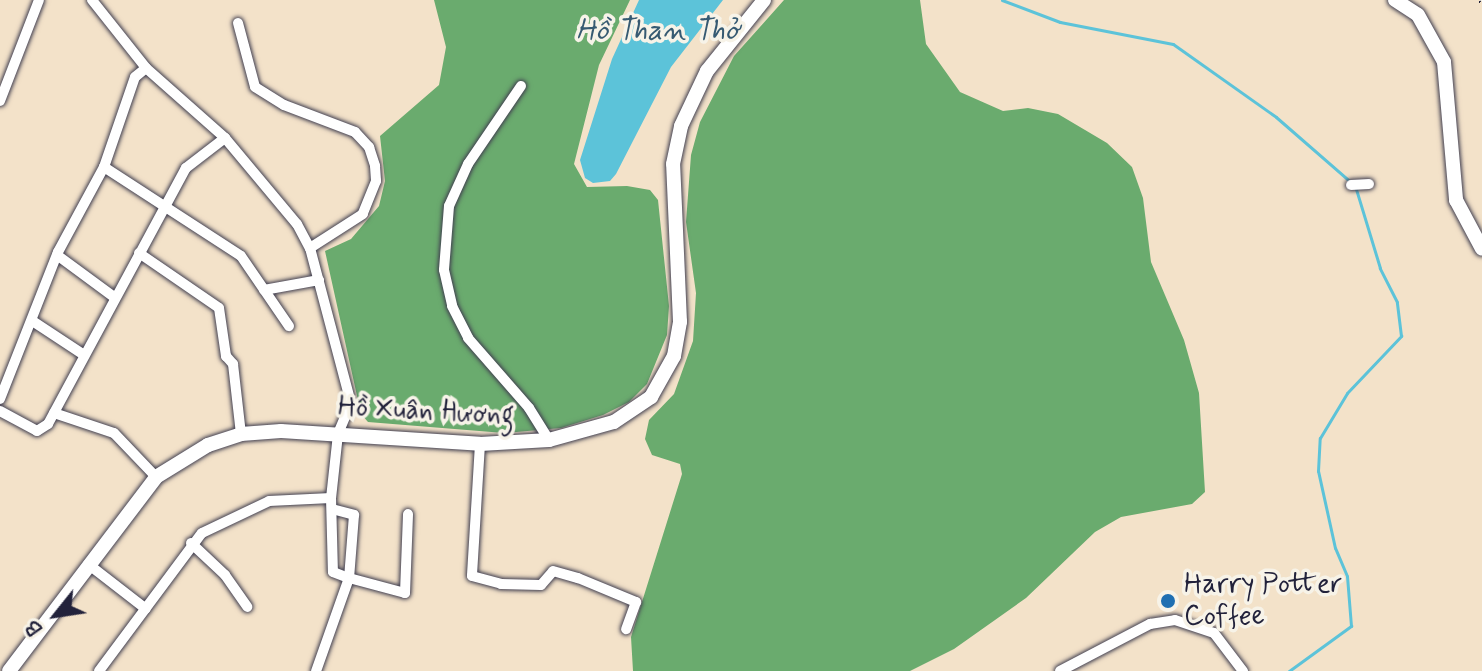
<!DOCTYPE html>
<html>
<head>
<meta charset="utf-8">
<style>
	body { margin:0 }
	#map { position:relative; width:1482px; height:671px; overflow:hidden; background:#f3e2c9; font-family:Mynerve,sans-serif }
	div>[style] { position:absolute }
	.forest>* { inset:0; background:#6aab6e }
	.water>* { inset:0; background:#5cc3d9 }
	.stream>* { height:3px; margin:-1.5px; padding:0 1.5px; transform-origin:1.5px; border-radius:1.5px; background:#5cc3d9 }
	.roads { filter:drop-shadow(0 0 2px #413f50) drop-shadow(0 0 2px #413f50) }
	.street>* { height:10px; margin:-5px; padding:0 5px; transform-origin:5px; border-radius:5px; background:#fff }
	.secondary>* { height:14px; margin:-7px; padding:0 7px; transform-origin:7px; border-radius:7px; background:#fff }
	.rail>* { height:6px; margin-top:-3px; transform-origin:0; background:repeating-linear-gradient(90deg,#f7f3e8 0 9px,#22223b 0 18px); box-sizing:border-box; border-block:2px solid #22223b }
	.dots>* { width:22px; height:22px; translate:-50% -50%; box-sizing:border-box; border:4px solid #f7f3e8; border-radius:50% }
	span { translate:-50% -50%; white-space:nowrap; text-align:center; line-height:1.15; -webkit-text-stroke:7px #f7f3e8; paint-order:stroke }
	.street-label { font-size:28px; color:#22223b }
	.poi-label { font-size:28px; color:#22223b }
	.left { translate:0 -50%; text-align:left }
	.water-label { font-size:30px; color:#365a72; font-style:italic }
	.north { position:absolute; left:16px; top:575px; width:80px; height:80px; -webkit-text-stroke:6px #f7f3e8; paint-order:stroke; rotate:240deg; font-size:22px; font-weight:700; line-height:32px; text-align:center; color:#22223b }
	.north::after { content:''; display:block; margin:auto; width:28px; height:36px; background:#22223b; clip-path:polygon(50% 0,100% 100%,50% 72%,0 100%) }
</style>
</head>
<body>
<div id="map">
	<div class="forest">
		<div style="clip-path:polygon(434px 0,630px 0,599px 65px,574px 164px,587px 187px,627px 186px,650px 190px,658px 200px,669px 306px,667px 335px,647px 384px,629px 402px,603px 415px,561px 428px,504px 433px,368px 422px,361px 414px,325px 251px,351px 239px,379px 206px,385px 181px,380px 136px,439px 85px,446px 47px)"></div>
		<div style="clip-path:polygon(784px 0,920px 0,926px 44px,960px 92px,1003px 111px,1028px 108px,1058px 114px,1107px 143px,1132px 167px,1143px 198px,1151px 262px,1184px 340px,1199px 393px,1205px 492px,1192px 504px,1121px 517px,1095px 532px,1026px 598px,954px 649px,910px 671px,633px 671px,631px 637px,682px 474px,680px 464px,652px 455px,645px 439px,649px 420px,674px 394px,693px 341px,696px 293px,686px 222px,691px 155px,700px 122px,734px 56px)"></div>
	</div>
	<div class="water">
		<div style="clip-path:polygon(639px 0,723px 0,671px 67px,616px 174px,610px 181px,593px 183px,585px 178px,580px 160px,612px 59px)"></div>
	</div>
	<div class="stream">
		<div style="left:1002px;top:0;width:62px;rotate:20.8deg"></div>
		<div style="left:1060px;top:22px;width:115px;rotate:11deg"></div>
		<div style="left:1173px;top:44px;width:126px;rotate:35.3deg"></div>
		<div style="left:1276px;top:117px;width:101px;rotate:41deg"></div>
		<div style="left:1289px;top:671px;width:77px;rotate:-36deg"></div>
		<div style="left:1351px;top:626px;width:50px;rotate:-94.6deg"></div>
		<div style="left:1347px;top:576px;width:30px;rotate:-113deg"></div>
		<div style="left:1335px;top:548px;width:79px;rotate:-102.4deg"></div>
		<div style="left:1318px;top:471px;width:33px;rotate:-87deg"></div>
		<div style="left:1320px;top:438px;width:52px;rotate:-59deg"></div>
		<div style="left:1347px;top:393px;width:79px;rotate:-46.5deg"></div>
		<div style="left:1401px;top:336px;width:34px;rotate:-97deg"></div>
		<div style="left:1397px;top:302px;width:38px;rotate:-117deg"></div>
		<div style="left:1380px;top:268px;width:83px;rotate:-106.9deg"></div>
	</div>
	<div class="roads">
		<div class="street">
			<div style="left:92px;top:0;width:87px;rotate:51.5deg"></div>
			<div style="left:146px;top:68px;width:106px;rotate:41.5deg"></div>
			<div style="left:225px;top:138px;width:112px;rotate:50.1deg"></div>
			<div style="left:297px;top:224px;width:27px;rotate:62deg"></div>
			<div style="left:310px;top:248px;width:160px;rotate:75.2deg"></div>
			<div style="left:351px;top:403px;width:34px;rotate:113deg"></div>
			<div style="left:338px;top:434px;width:64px;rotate:96.2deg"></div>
			<div style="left:331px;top:498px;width:74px;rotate:88.5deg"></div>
			<div style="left:333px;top:572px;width:17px;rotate:21deg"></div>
			<div style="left:349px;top:578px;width:99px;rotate:109.5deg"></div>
			<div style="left:238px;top:23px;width:66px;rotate:75.1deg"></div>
			<div style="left:255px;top:87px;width:34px;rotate:32deg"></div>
			<div style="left:284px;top:105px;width:76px;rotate:20.8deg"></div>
			<div style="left:355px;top:132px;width:21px;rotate:47deg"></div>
			<div style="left:369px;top:147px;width:20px;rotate:72deg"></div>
			<div style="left:375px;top:166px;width:15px;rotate:86deg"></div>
			<div style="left:376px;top:181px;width:35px;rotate:112deg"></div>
			<div style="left:363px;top:214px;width:63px;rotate:147.3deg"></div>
			<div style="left:521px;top:86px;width:94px;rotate:124.2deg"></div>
			<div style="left:468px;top:164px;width:46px;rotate:114.3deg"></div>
			<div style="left:449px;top:206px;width:64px;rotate:94.5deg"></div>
			<div style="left:444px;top:270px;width:37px;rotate:77deg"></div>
			<div style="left:452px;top:306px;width:36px;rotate:63deg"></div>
			<div style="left:468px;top:338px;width:93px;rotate:48.9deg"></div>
			<div style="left:529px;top:408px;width:38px;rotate:58deg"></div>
			<div style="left:0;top:101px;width:108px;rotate:-68.9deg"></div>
			<div style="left:104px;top:167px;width:163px;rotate:33deg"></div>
			<div style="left:241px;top:256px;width:85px;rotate:55.6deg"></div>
			<div style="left:1351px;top:185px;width:18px;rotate:-3deg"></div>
			<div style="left:139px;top:253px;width:97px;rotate:34.5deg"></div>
			<div style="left:219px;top:308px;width:49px;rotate:81.7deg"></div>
			<div style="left:226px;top:356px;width:11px;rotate:49deg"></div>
			<div style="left:233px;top:364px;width:70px;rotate:83.5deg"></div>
			<div style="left:57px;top:255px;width:71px;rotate:36.4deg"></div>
			<div style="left:264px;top:290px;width:56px;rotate:-10.3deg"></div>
			<div style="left:34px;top:322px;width:60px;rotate:33.4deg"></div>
			<div style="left:0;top:399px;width:158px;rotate:-68.5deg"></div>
			<div style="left:58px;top:252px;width:97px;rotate:-61.6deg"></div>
			<div style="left:104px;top:167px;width:95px;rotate:-71deg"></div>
			<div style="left:135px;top:77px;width:14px;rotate:-39deg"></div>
			<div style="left:0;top:411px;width:42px;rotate:28.4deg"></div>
			<div style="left:37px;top:431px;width:13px;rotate:-32deg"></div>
			<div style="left:48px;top:424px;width:291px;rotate:-61.7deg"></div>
			<div style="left:186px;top:168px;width:49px;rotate:-37.6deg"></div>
			<div style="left:54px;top:413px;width:63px;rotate:18.4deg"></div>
			<div style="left:114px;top:433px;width:61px;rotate:46.3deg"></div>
			<div style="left:480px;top:444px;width:132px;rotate:93.5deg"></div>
			<div style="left:472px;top:576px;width:30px;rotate:15deg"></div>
			<div style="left:501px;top:584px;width:40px;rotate:1.4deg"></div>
			<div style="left:541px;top:585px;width:18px;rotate:-49deg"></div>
			<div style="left:553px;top:571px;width:26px;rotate:16deg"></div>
			<div style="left:578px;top:578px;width:63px;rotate:22.5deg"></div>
			<div style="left:636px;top:602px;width:29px;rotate:110deg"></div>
			<div style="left:332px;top:509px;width:23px;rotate:15deg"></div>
			<div style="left:354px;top:515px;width:63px;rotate:94.5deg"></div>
			<div style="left:349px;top:578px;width:58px;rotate:15deg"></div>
			<div style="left:405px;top:593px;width:79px;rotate:-87.8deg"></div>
			<div style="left:191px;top:543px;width:47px;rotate:43.3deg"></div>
			<div style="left:225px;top:575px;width:39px;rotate:55deg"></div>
			<div style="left:88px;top:564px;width:73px;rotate:37.8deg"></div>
			<div style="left:99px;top:671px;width:172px;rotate:-53.3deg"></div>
			<div style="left:202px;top:533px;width:74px;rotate:-25.5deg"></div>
			<div style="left:269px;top:501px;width:62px;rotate:-2.8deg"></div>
			<div style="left:1060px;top:671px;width:102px;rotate:-27.6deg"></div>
			<div style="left:1150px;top:624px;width:25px;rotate:-9deg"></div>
			<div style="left:1175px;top:620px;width:41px;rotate:18.4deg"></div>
			<div style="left:1214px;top:633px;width:48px;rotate:52.7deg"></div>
		</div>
		<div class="secondary">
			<div style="left:1395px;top:0;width:27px;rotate:33deg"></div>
			<div style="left:1418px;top:15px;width:54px;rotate:61deg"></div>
			<div style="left:1444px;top:62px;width:139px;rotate:85deg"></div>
			<div style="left:1456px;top:200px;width:55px;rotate:62deg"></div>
			<div style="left:9px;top:671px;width:243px;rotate:-52.8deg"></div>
			<div style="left:156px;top:477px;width:61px;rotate:-31.6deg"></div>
			<div style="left:208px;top:445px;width:35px;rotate:-18deg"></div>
			<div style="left:241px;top:434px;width:40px;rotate:-4.3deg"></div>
			<div style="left:281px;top:431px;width:199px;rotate:3.7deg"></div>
			<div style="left:480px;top:444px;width:69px;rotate:-3.3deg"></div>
			<div style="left:549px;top:440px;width:67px;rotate:-15.5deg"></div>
			<div style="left:614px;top:422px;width:45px;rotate:-34deg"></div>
			<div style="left:651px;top:397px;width:47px;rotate:-60.7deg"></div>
			<div style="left:674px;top:356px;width:35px;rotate:-80deg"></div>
			<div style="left:680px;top:322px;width:158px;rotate:-92.5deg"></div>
			<div style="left:673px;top:164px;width:39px;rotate:-78deg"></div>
			<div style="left:681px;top:126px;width:61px;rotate:-64.7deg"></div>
			<div style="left:707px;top:71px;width:91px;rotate:-51.2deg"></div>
		</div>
	</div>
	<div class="rail">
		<div style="left:1481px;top:0;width:1px;rotate:45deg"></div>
	</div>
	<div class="dots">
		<div style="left:1168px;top:601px;background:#1f6fb2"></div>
	</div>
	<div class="street-label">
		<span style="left:426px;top:412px;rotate:3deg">Hồ Xuân Hương</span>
	</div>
	<div class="poi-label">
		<span class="left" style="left:1184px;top:601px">Harry Potter<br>Coffee</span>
	</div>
	<div class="water-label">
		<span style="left:658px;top:31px">Hồ Than Thở</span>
	</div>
	<div class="north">B</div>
</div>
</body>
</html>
